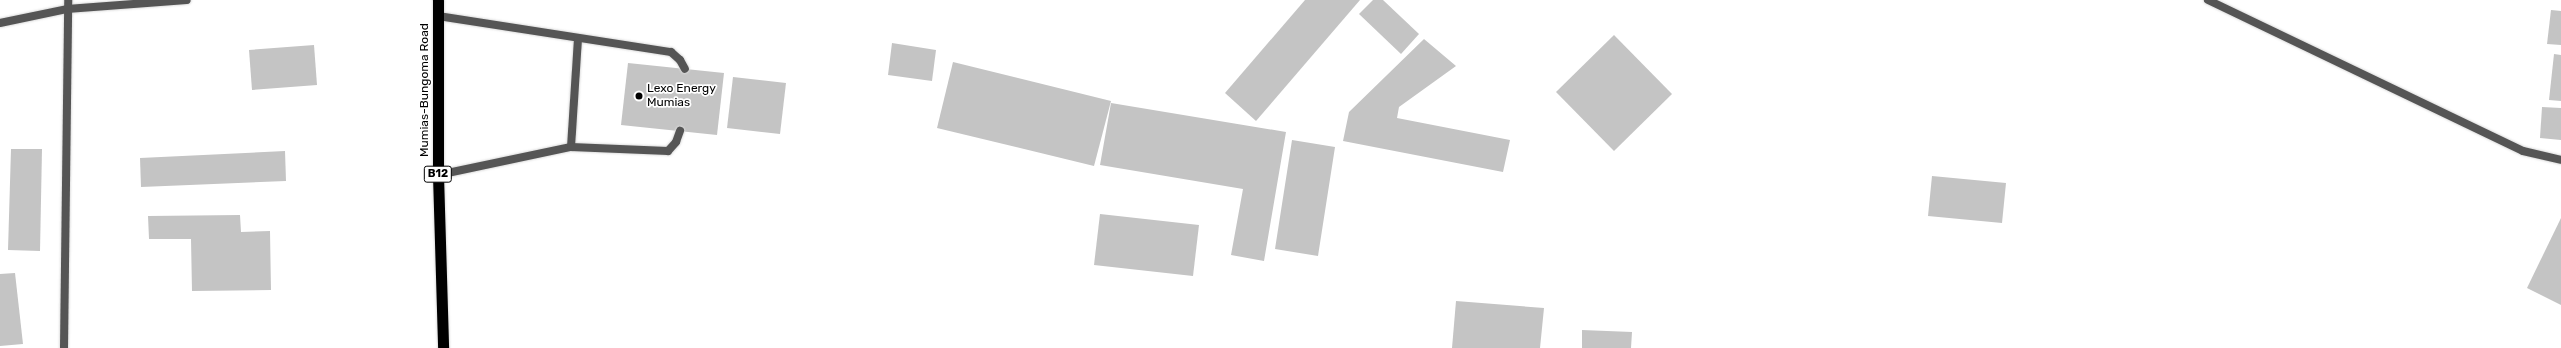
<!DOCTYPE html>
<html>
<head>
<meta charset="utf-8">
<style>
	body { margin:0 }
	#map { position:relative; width:2561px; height:348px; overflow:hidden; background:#fff; font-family:Rubik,sans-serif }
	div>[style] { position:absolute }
	.building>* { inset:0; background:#c4c4c4 }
	.roads { filter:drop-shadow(0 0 1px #dbdbdb) drop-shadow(0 0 1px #dbdbdb) }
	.service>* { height:8px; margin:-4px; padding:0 4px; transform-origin:4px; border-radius:4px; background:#555 }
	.minor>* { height:8px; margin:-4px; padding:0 4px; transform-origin:4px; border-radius:4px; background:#555 }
	.trunk>* { height:11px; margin:-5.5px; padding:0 5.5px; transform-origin:5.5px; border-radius:5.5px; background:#000 }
	.dots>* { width:11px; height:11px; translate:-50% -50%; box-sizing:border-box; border:2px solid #fff; border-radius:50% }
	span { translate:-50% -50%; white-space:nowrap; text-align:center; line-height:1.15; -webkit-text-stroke:3.5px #fff; paint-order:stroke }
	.shield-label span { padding:1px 3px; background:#fff; border:1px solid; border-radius:3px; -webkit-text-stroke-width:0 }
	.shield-label { font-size:11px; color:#000; font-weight:700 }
	.poi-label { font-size:12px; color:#000 }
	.left { translate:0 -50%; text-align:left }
	.street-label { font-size:12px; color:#000 }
</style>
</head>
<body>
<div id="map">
	<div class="building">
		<div style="clip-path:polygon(1305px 0,1360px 0,1256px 121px,1225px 93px)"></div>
		<div style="clip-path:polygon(1373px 0,1383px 0,1419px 34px,1401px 54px,1359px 14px)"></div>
		<div style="clip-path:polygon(2551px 10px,2561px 11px,2561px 45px,2547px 44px)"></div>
		<div style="clip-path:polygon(1614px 35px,1672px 94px,1614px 151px,1556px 92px)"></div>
		<div style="clip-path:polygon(1424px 39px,1456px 66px,1399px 107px,1397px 118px,1510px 140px,1503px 172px,1343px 141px,1349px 112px)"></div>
		<div style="clip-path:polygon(892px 43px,936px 50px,932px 81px,888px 75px)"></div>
		<div style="clip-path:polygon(314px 45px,317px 85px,252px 90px,249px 50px)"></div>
		<div style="clip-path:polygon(2554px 54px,2561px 55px,2561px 101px,2549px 100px)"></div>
		<div style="clip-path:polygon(953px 62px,1111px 101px,1094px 166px,937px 128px)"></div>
		<div style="clip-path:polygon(628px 63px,724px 73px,717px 135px,621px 125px)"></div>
		<div style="clip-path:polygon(733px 77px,786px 83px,780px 134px,727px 128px)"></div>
		<div style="clip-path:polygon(1111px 103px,1286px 132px,1264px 261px,1231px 255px,1243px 189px,1100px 165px)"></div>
		<div style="clip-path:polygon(2542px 107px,2561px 108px,2561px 140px,2540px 138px)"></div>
		<div style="clip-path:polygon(1292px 140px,1335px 147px,1318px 256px,1275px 249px)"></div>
		<div style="clip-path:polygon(11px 149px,42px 149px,40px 251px,8px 250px)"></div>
		<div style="clip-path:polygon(285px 151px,286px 181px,141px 187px,140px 158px)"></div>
		<div style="clip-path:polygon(1932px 176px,2006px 183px,2002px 223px,1928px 216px)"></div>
		<div style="clip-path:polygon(1100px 214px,1199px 225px,1193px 276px,1094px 265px)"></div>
		<div style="clip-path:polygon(240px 215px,241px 232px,270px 231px,271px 290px,192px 291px,191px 239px,149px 239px,148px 216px)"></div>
		<div style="clip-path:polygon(2561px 218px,2561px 305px,2527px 288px)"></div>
		<div style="clip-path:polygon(15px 273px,23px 344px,0 346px,0 274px)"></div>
		<div style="clip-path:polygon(1456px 301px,1544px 308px,1540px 348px,1452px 348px)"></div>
		<div style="clip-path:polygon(1582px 330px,1632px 332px,1631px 348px,1582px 348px)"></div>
	</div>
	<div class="roads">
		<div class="service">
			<div style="left:438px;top:16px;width:236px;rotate:8.8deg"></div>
			<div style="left:671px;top:52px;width:12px;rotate:42deg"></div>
			<div style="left:680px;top:60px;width:10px;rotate:61deg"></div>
			<div style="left:571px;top:147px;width:107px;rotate:-86.3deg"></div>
			<div style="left:438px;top:175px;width:136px;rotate:-11.9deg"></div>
			<div style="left:571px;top:147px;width:97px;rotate:2.4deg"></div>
			<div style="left:668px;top:151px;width:12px;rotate:-48deg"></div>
			<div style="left:676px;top:142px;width:12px;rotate:-70deg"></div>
		</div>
		<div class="minor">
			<div style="left:2208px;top:0;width:349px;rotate:25.6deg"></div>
			<div style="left:2523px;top:151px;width:39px;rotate:13deg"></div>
			<div style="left:0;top:23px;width:68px;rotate:-11.8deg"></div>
			<div style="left:67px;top:9px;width:120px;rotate:-4.3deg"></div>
			<div style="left:64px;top:348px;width:348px;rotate:-89.3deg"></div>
		</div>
		<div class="trunk">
			<div style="left:438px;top:0;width:175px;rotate:90deg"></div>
			<div style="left:438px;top:175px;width:173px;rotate:88.3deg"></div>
		</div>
	</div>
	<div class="dots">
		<div style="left:639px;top:96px;background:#000"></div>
	</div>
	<div class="shield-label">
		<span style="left:438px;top:174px">B12</span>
	</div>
	<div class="poi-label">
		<span class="left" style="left:647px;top:96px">Lexo Energy<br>Mumias</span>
	</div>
	<div class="street-label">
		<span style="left:425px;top:90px;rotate:-90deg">Mumias-Bungoma Road</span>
	</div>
</div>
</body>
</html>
